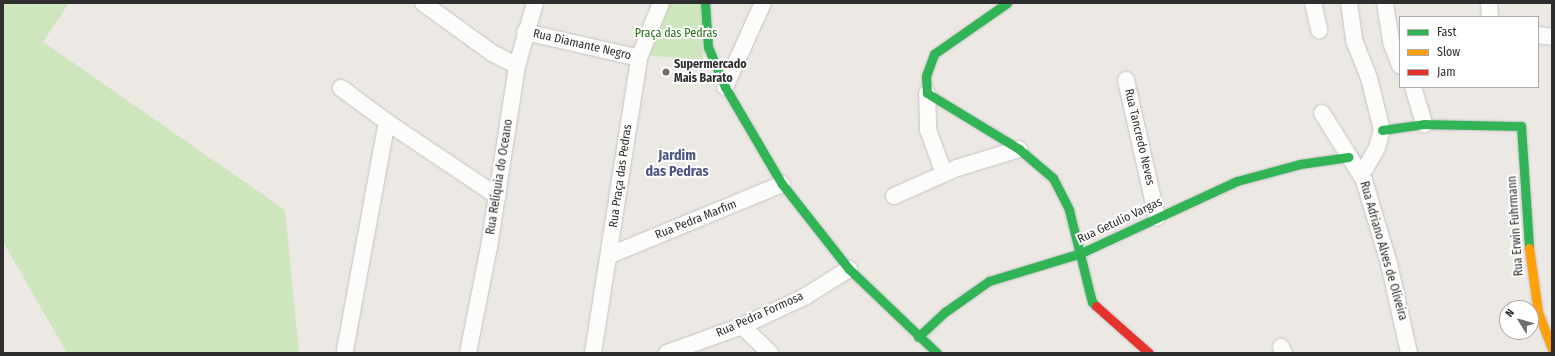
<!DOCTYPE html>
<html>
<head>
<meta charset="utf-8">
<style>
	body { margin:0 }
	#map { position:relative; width:1555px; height:356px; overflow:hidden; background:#ece8e4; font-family:"Fira Sans Condensed",sans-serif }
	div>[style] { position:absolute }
	.green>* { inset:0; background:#cee6be }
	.roads { filter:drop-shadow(0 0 1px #c5c4c5) drop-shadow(0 0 1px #c5c4c5) }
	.street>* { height:16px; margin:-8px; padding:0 8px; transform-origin:8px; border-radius:8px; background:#fcfcfb }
	.fast>* { height:9px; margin:-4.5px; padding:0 4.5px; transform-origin:4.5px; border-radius:4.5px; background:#30b455 }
	.slow>* { height:9px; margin:-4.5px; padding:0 4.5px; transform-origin:4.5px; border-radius:4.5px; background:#ff9f0a }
	.jam>* { height:9px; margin:-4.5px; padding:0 4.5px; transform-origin:4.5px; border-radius:4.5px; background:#e5322d }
	.dots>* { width:11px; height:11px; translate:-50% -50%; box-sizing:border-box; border:2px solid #fff; border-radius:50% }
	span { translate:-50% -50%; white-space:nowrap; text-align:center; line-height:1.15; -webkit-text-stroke:4px #fff; paint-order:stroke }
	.park-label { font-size:12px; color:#2c6e1b }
	.street-label { font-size:12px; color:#2e2e2e }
	.poi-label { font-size:12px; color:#2e2e2e; font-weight:700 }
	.left { translate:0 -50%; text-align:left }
	.quarter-label { font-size:14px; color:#4d5680; font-weight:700 }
	.frame { position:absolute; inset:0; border:4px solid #2e2e2e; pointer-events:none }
	.legend { position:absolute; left:1399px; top:16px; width:140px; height:72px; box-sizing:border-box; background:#fff; border:1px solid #ababab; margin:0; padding:5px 7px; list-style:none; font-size:12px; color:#2e2e2e }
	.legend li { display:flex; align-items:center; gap:8px; height:20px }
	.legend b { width:20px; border:1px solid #ababab }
	.north { position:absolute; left:1499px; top:300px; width:40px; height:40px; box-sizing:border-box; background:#fff; border:1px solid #ababab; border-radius:50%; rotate:307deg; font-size:11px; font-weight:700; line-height:16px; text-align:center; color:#2e2e2e }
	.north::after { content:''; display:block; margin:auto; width:14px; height:18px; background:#706f6e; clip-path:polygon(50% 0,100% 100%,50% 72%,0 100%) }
</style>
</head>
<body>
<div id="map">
	<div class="green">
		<div style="clip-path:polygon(3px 3px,69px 3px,43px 42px,285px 210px,299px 353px,67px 353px,3px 242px)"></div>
		<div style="clip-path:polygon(663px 3px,701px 3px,703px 60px,643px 55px)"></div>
	</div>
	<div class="roads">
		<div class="street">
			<div style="left:423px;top:3px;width:85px;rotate:35.9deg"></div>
			<div style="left:492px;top:53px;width:28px;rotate:27deg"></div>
			<div style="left:1313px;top:3px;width:28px;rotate:77deg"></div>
			<div style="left:1349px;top:3px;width:37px;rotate:82deg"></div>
			<div style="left:1354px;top:40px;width:41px;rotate:68.5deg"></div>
			<div style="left:1369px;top:78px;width:54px;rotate:76deg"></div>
			<div style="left:1382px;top:130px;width:19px;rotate:106deg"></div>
			<div style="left:1377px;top:148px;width:22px;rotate:120deg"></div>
			<div style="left:1366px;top:167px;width:6px;rotate:162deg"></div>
			<div style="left:1385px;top:3px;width:39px;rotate:81deg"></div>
			<div style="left:1391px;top:42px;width:25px;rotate:69deg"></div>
			<div style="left:1489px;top:3px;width:14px;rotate:86deg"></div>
			<div style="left:525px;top:32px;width:117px;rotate:12.8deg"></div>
			<div style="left:1538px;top:35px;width:14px;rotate:8deg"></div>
			<div style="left:1126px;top:80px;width:141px;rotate:77.3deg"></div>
			<div style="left:725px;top:87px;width:92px;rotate:-65.7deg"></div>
			<div style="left:1413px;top:87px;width:39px;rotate:73deg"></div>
			<div style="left:341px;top:88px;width:57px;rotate:36.5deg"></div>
			<div style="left:927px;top:93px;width:37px;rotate:88deg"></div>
			<div style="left:928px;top:130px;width:46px;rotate:69.6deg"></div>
			<div style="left:1322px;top:113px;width:79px;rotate:57.9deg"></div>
			<div style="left:1364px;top:180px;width:88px;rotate:73.4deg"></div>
			<div style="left:1389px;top:264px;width:91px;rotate:77.3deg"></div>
			<div style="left:894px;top:196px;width:69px;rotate:-24deg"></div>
			<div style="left:957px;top:168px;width:65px;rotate:-17deg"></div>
			<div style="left:610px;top:255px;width:186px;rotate:-22.4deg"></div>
			<div style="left:742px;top:326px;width:39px;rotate:44deg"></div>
			<div style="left:1281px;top:347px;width:7px;rotate:63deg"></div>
			<div style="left:345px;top:350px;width:232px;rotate:-79.6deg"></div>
			<div style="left:387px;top:122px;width:133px;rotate:33.9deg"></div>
			<div style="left:468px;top:353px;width:108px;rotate:-78.8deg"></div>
			<div style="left:489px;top:247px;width:183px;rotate:-81.2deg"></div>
			<div style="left:517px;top:66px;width:66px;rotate:-74.1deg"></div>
			<div style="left:593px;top:353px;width:299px;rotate:-81.1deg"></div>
			<div style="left:639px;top:58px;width:59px;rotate:-68.2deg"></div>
			<div style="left:667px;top:353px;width:80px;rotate:-19.8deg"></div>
			<div style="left:742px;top:326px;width:71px;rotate:-25.1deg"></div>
			<div style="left:806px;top:296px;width:51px;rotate:-32.1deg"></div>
		</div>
		<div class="fast">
			<div style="left:705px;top:3px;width:44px;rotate:86.1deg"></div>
			<div style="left:708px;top:47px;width:43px;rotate:67deg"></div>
			<div style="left:725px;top:87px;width:113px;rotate:59.6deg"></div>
			<div style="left:782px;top:184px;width:108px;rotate:51.8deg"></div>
			<div style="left:849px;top:269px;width:122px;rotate:43.7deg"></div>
			<div style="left:1007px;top:3px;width:89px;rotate:145.1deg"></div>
			<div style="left:934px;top:54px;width:23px;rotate:110deg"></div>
			<div style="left:926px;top:76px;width:17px;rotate:87deg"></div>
			<div style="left:927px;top:93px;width:108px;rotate:31.3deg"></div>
			<div style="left:1019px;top:149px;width:45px;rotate:40.5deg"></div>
			<div style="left:1053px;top:178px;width:36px;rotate:63deg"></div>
			<div style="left:1069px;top:210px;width:95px;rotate:76deg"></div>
			<div style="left:1092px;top:302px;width:6px;rotate:45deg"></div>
			<div style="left:1382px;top:130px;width:42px;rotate:-8.1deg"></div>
			<div style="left:1424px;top:124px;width:97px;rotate:1.2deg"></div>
			<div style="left:1521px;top:126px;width:122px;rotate:86.2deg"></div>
			<div style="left:918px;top:337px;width:37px;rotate:-43deg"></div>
			<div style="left:945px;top:312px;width:54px;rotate:-35.2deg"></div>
			<div style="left:989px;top:281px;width:96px;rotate:-16.9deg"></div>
			<div style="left:1081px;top:253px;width:172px;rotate:-24.8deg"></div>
			<div style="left:1237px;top:181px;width:65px;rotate:-15.1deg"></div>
			<div style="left:1300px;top:164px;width:49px;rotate:-8.3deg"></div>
		</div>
		<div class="slow">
			<div style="left:1529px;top:248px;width:65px;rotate:82deg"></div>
			<div style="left:1538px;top:312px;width:39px;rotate:69deg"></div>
		</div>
		<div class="jam">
			<div style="left:1096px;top:306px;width:71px;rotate:41.6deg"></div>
		</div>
	</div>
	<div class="dots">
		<div style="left:666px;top:72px;background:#706f6e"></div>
	</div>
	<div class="park-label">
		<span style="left:676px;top:34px">Praça das Pedras</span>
	</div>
	<div class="street-label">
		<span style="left:582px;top:45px;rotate:13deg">Rua Diamante Negro</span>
		<span style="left:1139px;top:137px;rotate:77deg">Rua Tancredo Neves</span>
		<span style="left:621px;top:176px;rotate:-82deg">Rua Praça das Pedras</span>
		<span style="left:500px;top:177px;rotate:-81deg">Rua Relíquia do Oceano</span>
		<span style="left:696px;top:220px;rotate:-22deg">Rua Pedra Marfim</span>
		<span style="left:1120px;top:221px;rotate:-25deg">Rua Getulio Vargas</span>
		<span style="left:1516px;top:226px;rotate:-94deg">Rua Erwin Fuhrmann</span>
		<span style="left:1383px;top:251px;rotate:74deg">Rua Adriano Alves de Oliveira</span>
		<span style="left:760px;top:315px;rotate:-24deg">Rua Pedra Formosa</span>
	</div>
	<div class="poi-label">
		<span class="left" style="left:674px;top:72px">Supermercado<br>Mais Barato</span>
	</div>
	<div class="quarter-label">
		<span style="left:677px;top:164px">Jardim<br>das Pedras</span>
	</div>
	<div class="frame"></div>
	<ul class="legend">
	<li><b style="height:5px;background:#30b455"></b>Fast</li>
	<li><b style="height:5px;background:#ff9f0a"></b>Slow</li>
	<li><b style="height:5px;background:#e5322d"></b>Jam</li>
	</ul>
	<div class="north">N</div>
</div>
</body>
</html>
